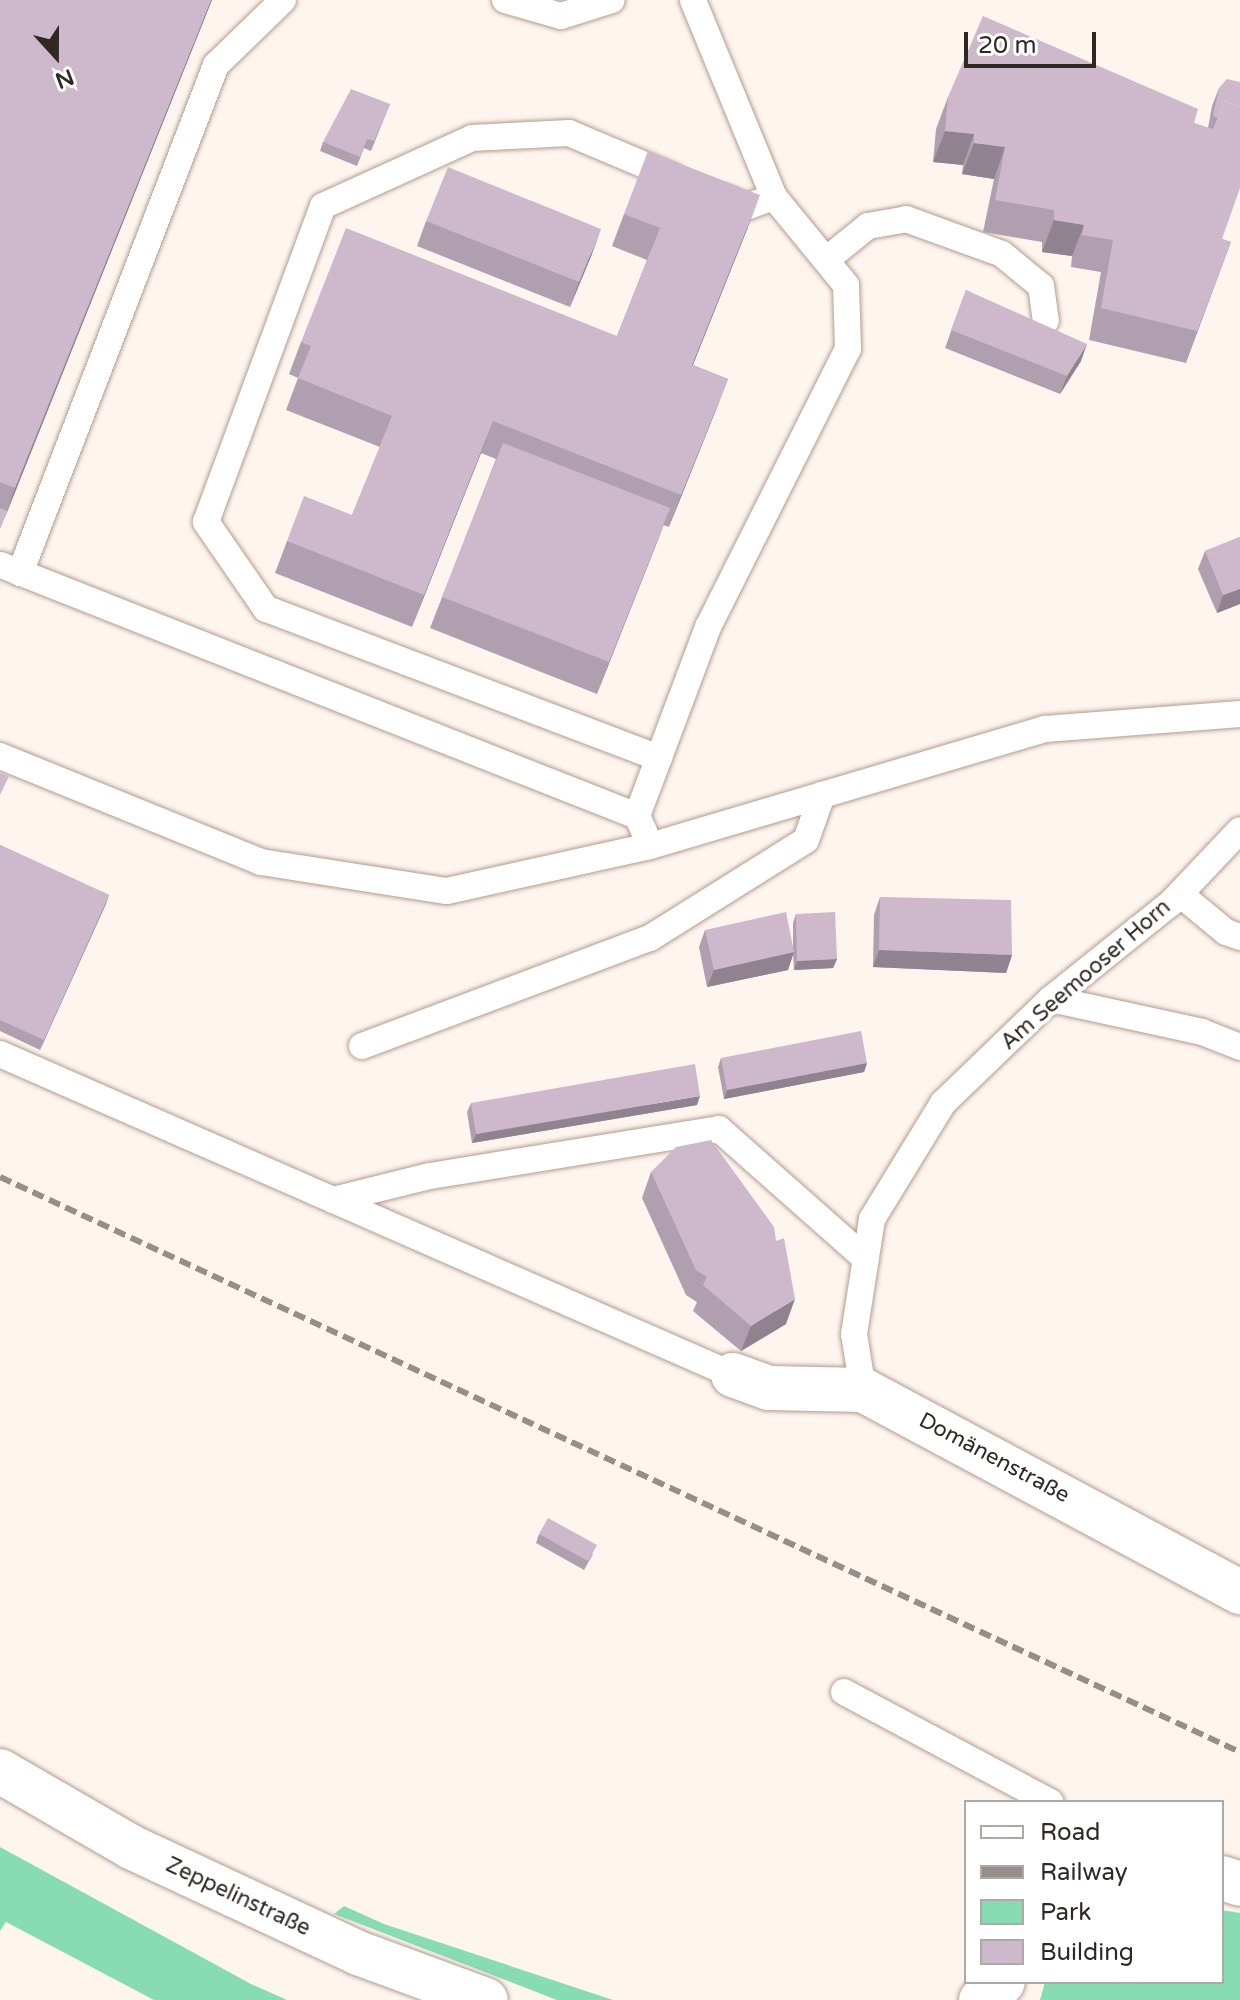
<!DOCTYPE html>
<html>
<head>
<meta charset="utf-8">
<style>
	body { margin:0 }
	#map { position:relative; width:1240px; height:2000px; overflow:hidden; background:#fef5ef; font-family:"Varela Round",sans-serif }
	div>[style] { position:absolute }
	.green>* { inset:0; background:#87dcb4 }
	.roads { filter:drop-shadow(0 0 2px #b29c8f) drop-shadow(0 0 2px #b29c8f) }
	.lane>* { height:26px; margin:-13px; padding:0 13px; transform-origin:13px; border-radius:13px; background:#fff }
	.street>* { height:44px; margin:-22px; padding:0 22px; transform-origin:22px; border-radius:22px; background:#fff }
	.secondary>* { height:44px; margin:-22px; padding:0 22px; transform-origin:22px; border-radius:22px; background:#fff }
	.rail>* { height:6px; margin-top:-3px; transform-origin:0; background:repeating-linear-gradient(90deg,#968e88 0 12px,transparent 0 18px) }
	.wall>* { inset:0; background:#b09faf }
	.shaded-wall>* { inset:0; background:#90828e }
	.building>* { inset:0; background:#cdb9cb }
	span { translate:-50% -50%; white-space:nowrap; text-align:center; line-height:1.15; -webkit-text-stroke:8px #fff; paint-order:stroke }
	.street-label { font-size:22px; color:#302823 }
	.legend { position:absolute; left:964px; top:1800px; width:260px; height:184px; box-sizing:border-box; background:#fff; border:2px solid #aca9a7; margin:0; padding:10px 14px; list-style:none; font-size:24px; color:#302823 }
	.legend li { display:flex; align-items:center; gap:16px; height:40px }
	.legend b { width:40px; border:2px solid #aca9a7 }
	.north { position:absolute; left:16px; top:16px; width:80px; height:80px; -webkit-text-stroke:6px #fff; paint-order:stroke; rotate:159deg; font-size:22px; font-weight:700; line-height:32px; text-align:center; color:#302823 }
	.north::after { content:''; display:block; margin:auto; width:28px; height:36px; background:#302823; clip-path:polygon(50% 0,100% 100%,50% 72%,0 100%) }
	.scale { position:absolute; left:964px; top:32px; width:132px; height:36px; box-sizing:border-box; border:4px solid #302823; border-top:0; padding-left:10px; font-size:24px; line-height:28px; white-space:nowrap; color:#302823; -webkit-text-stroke:6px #fff; paint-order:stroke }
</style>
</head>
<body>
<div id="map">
	<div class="green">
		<div style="clip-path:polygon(0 1847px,251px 1984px,287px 2000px,154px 2000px,6px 1922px,0 1931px)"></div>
		<div style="clip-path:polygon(344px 1906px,384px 1924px,613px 2000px,557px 2000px,334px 1914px)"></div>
		<div style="clip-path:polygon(1222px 1910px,1240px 1913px,1240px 2000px,1040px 2000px,1045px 1982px,1222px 1982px)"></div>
	</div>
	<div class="roads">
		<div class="lane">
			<div style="left:505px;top:0;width:58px;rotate:15.9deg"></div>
			<div style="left:561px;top:16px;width:53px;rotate:-17.4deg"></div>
			<div style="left:724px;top:198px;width:24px;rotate:22deg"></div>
			<div style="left:746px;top:207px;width:30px;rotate:-20deg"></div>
			<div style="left:826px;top:260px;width:54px;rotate:-39deg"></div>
			<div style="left:868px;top:226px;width:39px;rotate:-10deg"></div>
			<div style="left:906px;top:219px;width:102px;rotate:20deg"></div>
			<div style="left:1002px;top:254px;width:50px;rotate:39.4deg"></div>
			<div style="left:1041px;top:286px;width:35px;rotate:82deg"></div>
			<div style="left:1px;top:565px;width:684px;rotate:21.54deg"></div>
			<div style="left:637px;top:816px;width:17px;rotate:65deg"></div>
			<div style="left:20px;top:573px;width:544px;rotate:-68.9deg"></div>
			<div style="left:216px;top:65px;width:93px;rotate:-44.1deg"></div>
			<div style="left:0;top:756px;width:282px;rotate:22.1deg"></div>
			<div style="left:261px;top:862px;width:188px;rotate:8.9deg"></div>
			<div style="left:447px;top:891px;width:208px;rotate:-12.5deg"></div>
			<div style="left:650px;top:846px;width:412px;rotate:-16.5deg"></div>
			<div style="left:1045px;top:729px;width:196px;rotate:-4.4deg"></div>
			<div style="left:659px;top:758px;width:420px;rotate:-159.2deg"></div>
			<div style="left:266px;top:609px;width:106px;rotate:-124.6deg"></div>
			<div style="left:206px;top:522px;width:337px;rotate:-69.7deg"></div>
			<div style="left:323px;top:206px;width:164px;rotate:-24.5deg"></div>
			<div style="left:472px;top:138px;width:97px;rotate:-3deg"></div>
			<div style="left:569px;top:133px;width:113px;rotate:22.9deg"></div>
			<div style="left:637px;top:816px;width:202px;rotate:-69.4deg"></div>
			<div style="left:708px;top:627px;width:311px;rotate:-63.3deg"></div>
			<div style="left:848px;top:349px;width:64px;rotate:-91.8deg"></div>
			<div style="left:846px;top:285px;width:114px;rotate:-129.3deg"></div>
			<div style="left:774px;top:197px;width:213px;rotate:-112.4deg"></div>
			<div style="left:1180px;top:894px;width:60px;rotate:39.6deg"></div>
			<div style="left:1226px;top:932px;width:15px;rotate:20deg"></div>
			<div style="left:1051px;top:999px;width:155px;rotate:12.3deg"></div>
			<div style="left:1202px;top:1032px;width:41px;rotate:21.5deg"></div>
			<div style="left:362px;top:1046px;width:308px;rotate:-20.6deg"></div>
			<div style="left:650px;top:938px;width:184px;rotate:-32.1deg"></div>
			<div style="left:806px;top:840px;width:48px;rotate:-70.4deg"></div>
			<div style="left:0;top:1054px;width:800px;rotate:23.65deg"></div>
			<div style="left:333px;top:1200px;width:100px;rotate:-13.9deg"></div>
			<div style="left:430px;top:1176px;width:293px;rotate:-9.2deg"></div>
			<div style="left:719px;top:1129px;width:196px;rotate:41.5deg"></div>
			<div style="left:863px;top:1390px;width:57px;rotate:-99.1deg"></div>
			<div style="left:854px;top:1334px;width:116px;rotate:-81.1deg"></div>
			<div style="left:872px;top:1219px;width:136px;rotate:-58.5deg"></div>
			<div style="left:943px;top:1103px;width:150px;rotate:-43.9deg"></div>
			<div style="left:1051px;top:999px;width:154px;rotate:-38.7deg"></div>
			<div style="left:1171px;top:903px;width:100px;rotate:-46.6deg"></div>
			<div style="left:844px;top:1692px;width:234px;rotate:28.1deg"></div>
		</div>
		<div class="street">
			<div style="left:733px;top:1375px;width:38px;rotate:20deg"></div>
			<div style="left:769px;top:1388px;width:94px;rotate:1.2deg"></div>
			<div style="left:863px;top:1390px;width:428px;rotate:28.2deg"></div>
		</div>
		<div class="secondary">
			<div style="left:0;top:1771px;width:151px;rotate:30.1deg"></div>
			<div style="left:131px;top:1847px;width:251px;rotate:25deg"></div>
			<div style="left:358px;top:1953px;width:136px;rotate:20.2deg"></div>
			<div style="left:1222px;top:1878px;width:19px;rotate:18deg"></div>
			<div style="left:981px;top:2000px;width:28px;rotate:-39deg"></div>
		</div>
	</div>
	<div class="rail">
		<div style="left:0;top:1177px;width:1367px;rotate:24.88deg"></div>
	</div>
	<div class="wall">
		<div style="clip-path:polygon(0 0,212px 0,0 529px)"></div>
		<div style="clip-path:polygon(1219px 88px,1222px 239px,1231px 242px,1186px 363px,1089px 340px,1101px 272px,1071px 267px,1072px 256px,1042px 252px,1042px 242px,983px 232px,994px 179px,962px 174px,963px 165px,933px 162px,936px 129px,948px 97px,1194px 123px,1208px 128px,1212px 106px)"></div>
		<div style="clip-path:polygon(390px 104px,371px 151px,364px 148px,357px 166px,320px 151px,323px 142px)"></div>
		<div style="clip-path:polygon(624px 214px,748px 227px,693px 365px,728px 379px,669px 527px,663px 525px,597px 694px,430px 628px,496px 459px,481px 453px,412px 627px,275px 573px,287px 541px,352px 515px,380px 447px,286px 410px,298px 378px,289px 374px,301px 342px,617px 336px,647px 260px,612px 246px)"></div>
		<div style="clip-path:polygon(426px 221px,592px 254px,570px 307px,417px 246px)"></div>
		<div style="clip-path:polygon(966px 290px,1081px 361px,1060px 394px,945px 348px)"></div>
		<div style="clip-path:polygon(1240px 537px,1240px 604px,1217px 613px,1198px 569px,1205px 551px)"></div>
		<div style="clip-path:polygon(0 845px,109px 895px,40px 1050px,0 1031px)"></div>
		<div style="clip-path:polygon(880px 897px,1012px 955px,1006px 973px,873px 967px,874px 915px)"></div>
		<div style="clip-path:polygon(796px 914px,837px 959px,833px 968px,794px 970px,793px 954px,788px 970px,707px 987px,699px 947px,705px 930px,793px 949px,793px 923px)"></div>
		<div style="clip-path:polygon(721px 1058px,867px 1063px,864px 1072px,724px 1099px,718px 1067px)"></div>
		<div style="clip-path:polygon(471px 1103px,697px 1105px,472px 1143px,467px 1112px)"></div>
		<div style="clip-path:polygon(651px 1172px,786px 1324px,741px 1351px,693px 1311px,697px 1302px,686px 1295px,642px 1198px)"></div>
		<div style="clip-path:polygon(539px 1534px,593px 1554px,584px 1570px,536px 1543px)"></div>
	</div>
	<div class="shaded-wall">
		<div style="clip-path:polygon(211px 0,212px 0,4px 520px,15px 488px)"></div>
		<div style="clip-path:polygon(945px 131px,974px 134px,963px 165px,933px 162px)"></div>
		<div style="clip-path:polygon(974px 143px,1005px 147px,994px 179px,962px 174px)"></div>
		<div style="clip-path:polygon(760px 195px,748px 227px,680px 397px,692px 365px)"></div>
		<div style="clip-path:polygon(1054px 220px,1084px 225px,1072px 256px,1042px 252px)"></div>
		<div style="clip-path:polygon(601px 229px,592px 254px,570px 307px,579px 282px)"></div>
		<div style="clip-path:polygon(1087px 344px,1081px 361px,1060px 394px,1067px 376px)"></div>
		<div style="clip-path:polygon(728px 379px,716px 410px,669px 527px,681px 495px)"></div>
		<div style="clip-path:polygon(493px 421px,481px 453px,412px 627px,424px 595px)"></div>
		<div style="clip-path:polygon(670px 508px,658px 540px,597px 694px,609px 662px)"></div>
		<div style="clip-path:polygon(1240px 589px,1240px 604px,1217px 613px,1223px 595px)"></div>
		<div style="clip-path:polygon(109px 895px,106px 904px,40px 1050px,44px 1040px)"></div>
		<div style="clip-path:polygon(879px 950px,1012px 955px,1006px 973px,873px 967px)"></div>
		<div style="clip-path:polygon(794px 952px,788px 970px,707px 987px,714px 970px)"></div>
		<div style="clip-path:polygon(837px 959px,833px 968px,794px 970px,797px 961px)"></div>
		<div style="clip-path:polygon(867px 1063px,864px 1072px,724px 1099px,727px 1090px)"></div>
		<div style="clip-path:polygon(700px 1096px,697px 1105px,472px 1143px,476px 1134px)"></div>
		<div style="clip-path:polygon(795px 1299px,786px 1324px,741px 1351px,751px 1326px)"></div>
	</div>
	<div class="building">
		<div style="clip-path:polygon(0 0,211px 0,15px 488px,0 482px)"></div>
		<div style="clip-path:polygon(983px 16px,1198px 109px,1194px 123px,1213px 129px,1225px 101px,1240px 107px,1240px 188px,1222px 239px,1231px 242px,1197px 331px,1101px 308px,1113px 240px,1082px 235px,1084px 225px,1054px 220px,1054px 210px,995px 200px,1005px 147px,974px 143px,974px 134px,945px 131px,948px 97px)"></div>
		<div style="clip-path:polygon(1227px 79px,1240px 82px,1240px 107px,1225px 101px,1218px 118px,1213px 116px,1219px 88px)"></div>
		<div style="clip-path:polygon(351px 89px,390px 104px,374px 141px,367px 139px,360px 157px,323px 142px)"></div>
		<div style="clip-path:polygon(648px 151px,760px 195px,692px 365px,728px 379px,681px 495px,493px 421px,424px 595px,287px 541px,304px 496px,352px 515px,392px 416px,298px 378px,311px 346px,301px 342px,346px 228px,617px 336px,660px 228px,624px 214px)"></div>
		<div style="clip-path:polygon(448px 167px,601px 229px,579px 282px,426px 221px)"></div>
		<div style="clip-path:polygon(966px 290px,1087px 344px,1067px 376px,951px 330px)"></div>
		<div style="clip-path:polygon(503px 443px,670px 508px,609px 662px,442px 597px)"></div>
		<div style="clip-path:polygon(0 508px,7px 511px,0 529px)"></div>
		<div style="clip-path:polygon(1240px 537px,1240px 589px,1223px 595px,1205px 551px)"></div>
		<div style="clip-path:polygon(0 773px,9px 776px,0 795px)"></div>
		<div style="clip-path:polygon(0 845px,109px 895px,44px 1040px,0 1020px)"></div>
		<div style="clip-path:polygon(880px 897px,1011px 900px,1012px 955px,879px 950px)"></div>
		<div style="clip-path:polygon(786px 912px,794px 952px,714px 970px,705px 930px)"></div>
		<div style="clip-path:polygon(835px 912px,837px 959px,797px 961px,796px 914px)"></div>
		<div style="clip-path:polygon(861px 1031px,867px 1063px,727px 1090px,721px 1058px)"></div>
		<div style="clip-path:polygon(695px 1064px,700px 1096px,476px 1134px,471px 1103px)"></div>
		<div style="clip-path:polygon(711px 1140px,774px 1227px,776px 1241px,784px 1238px,795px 1299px,751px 1326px,703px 1285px,707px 1277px,696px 1270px,651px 1172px,676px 1147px)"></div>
		<div style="clip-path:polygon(548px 1518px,597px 1545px,588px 1561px,539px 1534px)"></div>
	</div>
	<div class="street-label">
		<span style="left:1086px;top:975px;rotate:-41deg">Am Seemooser Horn</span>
		<span style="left:994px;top:1458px;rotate:28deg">Domänenstraße</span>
		<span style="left:238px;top:1897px;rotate:25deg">Zeppelinstraße</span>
	</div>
	<ul class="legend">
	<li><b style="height:10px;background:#fff"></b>Road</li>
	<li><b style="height:10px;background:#968e88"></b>Railway</li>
	<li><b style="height:22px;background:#87dcb4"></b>Park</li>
	<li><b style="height:22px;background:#cdb9cb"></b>Building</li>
	</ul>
	<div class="north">N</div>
	<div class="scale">20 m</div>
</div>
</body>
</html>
